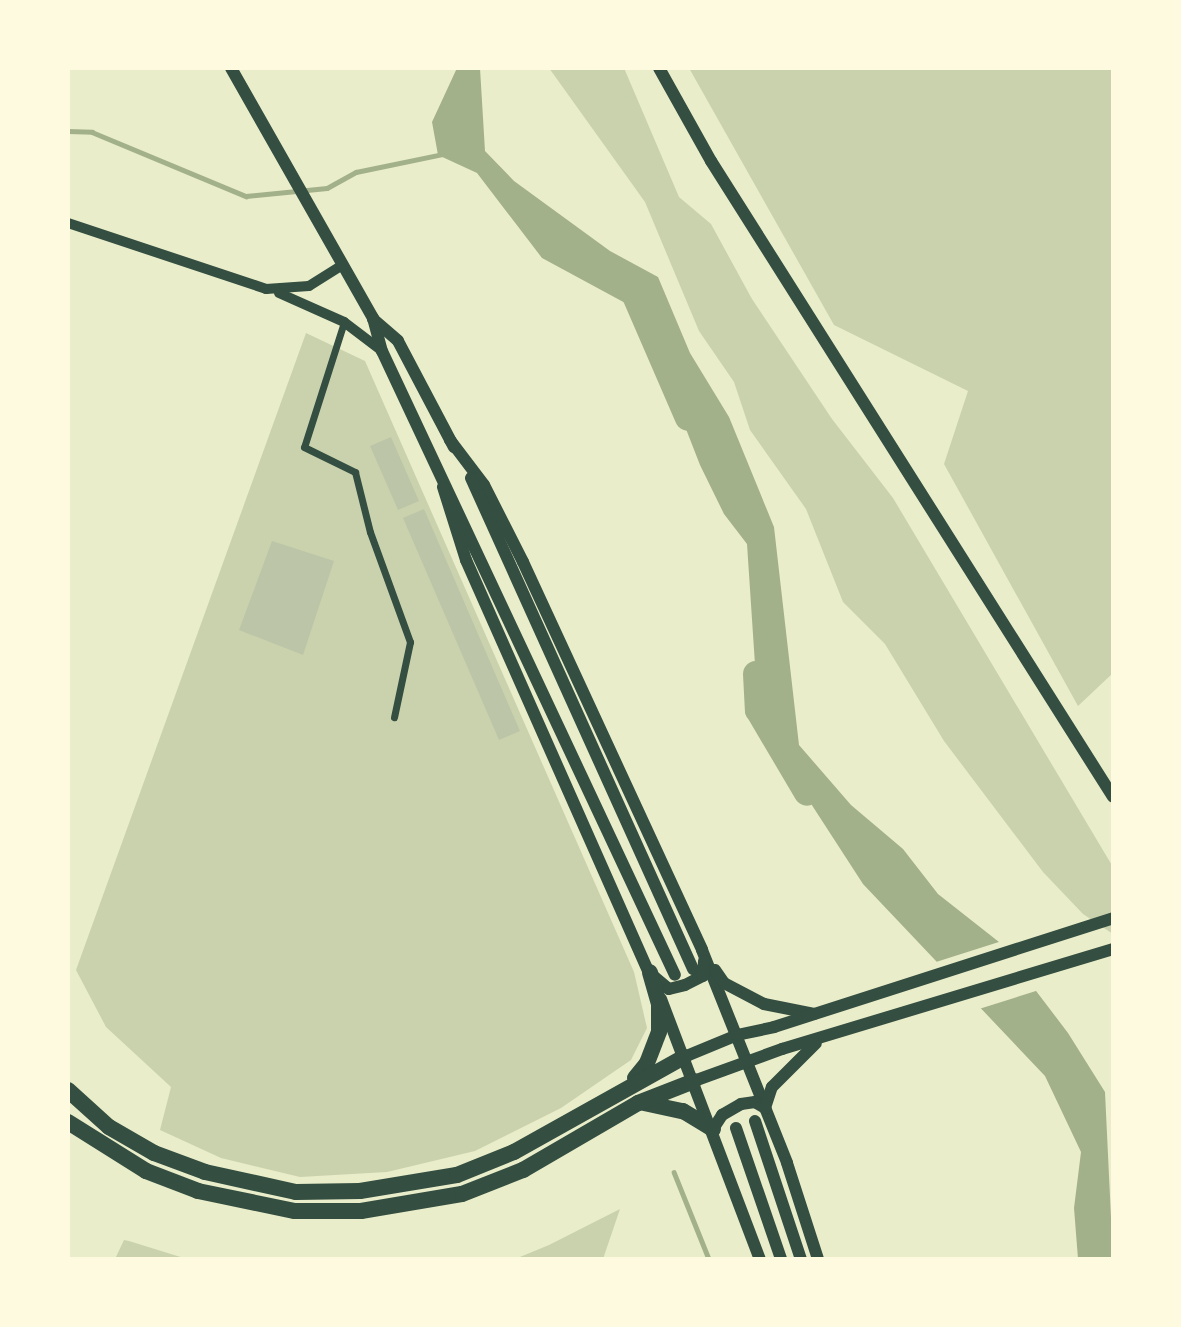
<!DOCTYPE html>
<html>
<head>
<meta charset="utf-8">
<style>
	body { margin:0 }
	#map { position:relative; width:1181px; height:1327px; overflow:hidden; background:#e9edc9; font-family:"Fira Sans Condensed",sans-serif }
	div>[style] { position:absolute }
	.green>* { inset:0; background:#cad2ad }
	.water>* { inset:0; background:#a3b18a }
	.pier>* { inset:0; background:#e9edc9 }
	.stream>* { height:4.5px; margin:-2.25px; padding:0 2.25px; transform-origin:2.25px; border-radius:2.25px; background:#a3b18a }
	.river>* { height:26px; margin:-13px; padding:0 13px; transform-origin:13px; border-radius:13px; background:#a3b18a }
	.building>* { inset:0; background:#bcc5a7 }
	.minor>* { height:7px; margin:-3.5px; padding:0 3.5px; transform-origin:3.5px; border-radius:3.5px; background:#344e41 }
	.tertiary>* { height:10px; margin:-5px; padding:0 5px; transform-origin:5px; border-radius:5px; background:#344e41 }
	.secondary>* { height:12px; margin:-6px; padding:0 6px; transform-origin:6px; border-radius:6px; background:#344e41 }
	.motorway>* { height:16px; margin:-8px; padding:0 8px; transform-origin:8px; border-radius:8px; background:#344e41 }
	span { translate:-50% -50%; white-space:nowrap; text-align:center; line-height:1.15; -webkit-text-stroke:6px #fefae0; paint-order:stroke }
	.frame { position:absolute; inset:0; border:70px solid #fefae0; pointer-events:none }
</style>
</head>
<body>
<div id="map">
	<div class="green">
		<div style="clip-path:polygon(549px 68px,624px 68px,679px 197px,711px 224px,752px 299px,832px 419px,893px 498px,1113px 867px,1113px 934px,1083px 914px,1043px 872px,944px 741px,885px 644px,843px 602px,806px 509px,750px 430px,734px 382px,699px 331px,645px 202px)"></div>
		<div style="clip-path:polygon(689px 68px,1113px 68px,1113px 673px,1078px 706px,944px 464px,968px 391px,834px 325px)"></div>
		<div style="clip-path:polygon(306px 333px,365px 361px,634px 972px,647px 1028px,631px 1060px,561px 1108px,475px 1151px,387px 1172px,300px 1177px,221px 1158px,160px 1130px,171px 1087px,106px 1027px,76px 970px)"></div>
		<div style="clip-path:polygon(620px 1209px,603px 1259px,515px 1259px,549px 1245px)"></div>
		<div style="clip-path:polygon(124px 1240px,129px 1241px,187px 1259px,115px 1259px)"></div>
	</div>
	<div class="water">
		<div style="clip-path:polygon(457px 68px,480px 68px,485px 151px,514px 181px,610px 251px,658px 277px,690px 353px,729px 417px,774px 527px,799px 745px,851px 805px,903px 849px,938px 894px,999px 942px,1068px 1033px,1105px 1092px,1113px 1259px,1078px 1259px,1074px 1208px,1081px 1152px,1045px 1076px,863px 884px,793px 776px,758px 710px,747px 544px,724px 514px,700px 465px,640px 311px,542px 258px,477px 173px,438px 155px,432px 122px)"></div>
	</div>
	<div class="pier">
		<div style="clip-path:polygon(1002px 941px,1039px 990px,979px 1009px,936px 962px)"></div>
	</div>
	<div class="stream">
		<div style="left:68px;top:131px;width:24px;rotate:2deg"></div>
		<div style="left:92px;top:132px;width:167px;rotate:22.6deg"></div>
		<div style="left:246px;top:196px;width:81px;rotate:-5.6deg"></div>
		<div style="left:327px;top:188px;width:33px;rotate:-29deg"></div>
		<div style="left:356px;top:172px;width:89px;rotate:-11.7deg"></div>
		<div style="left:674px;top:1172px;width:94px;rotate:68.1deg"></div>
	</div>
	<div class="river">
		<div style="left:619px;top:284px;width:16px;rotate:27deg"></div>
		<div style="left:633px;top:291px;width:138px;rotate:66.6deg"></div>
		<div style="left:756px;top:674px;width:36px;rotate:87deg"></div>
		<div style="left:758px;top:710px;width:96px;rotate:59.4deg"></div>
	</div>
	<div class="building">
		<div style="clip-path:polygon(391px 437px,419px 501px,398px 510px,370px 446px)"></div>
		<div style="clip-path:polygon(424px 509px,520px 731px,499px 740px,403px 518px)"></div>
		<div style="clip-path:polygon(272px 541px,334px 561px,303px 655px,239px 630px)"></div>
	</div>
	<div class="minor">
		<div style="left:344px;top:322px;width:131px;rotate:107.7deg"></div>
		<div style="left:304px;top:447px;width:57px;rotate:26.1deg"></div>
		<div style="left:355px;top:472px;width:62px;rotate:76deg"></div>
		<div style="left:370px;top:532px;width:117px;rotate:70deg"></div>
		<div style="left:410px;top:642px;width:77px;rotate:102deg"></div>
	</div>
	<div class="tertiary">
		<div style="left:68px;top:223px;width:209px;rotate:18.4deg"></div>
		<div style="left:266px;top:289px;width:43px;rotate:-4deg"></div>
		<div style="left:309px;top:286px;width:38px;rotate:-32deg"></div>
		<div style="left:279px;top:293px;width:71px;rotate:24deg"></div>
		<div style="left:344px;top:322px;width:48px;rotate:37.3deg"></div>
	</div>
	<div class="secondary">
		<div style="left:231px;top:68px;width:288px;rotate:60.4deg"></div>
		<div style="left:373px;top:318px;width:34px;rotate:75deg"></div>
		<div style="left:382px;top:351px;width:689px;rotate:64.85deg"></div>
		<div style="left:659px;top:68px;width:107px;rotate:60.8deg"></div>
		<div style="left:711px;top:161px;width:752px;rotate:57.7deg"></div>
		<div style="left:373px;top:319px;width:33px;rotate:41deg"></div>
		<div style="left:398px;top:341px;width:120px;rotate:62.2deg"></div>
		<div style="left:450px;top:440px;width:56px;rotate:52.9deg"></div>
		<div style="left:484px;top:485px;width:86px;rotate:63.1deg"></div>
		<div style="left:523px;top:562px;width:427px;rotate:65.2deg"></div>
		<div style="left:702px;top:950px;width:229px;rotate:68.2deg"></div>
		<div style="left:787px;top:1163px;width:101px;rotate:72.1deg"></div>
		<div style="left:471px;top:478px;width:539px;rotate:65.67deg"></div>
		<div style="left:443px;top:487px;width:77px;rotate:72.5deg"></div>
		<div style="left:466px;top:560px;width:458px;rotate:66.1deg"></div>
		<div style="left:715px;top:970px;width:16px;rotate:55deg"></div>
		<div style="left:724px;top:983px;width:45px;rotate:27.7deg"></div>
		<div style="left:764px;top:1004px;width:51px;rotate:11.3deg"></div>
		<div style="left:651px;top:974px;width:23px;rotate:40deg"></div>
		<div style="left:669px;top:989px;width:16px;rotate:-14deg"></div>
		<div style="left:685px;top:985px;width:20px;rotate:-27deg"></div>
		<div style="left:703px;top:976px;width:15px;rotate:-86deg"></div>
		<div style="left:661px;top:999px;width:278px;rotate:69.2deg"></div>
		<div style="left:684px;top:1057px;width:57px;rotate:-22.5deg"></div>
		<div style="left:737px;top:1035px;width:38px;rotate:-12deg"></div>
		<div style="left:774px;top:1027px;width:356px;rotate:-17.8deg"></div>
		<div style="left:694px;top:1081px;width:94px;rotate:-20deg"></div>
		<div style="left:782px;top:1049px;width:346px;rotate:-16.8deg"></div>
		<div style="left:755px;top:1121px;width:145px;rotate:71.6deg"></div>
		<div style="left:736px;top:1128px;width:139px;rotate:71deg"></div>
		<div style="left:713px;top:1129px;width:17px;rotate:-57deg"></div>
		<div style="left:722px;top:1115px;width:22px;rotate:-30deg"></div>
		<div style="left:741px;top:1104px;width:14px;rotate:-8deg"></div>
		<div style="left:755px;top:1102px;width:12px;rotate:31deg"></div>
		<div style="left:765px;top:1108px;width:22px;rotate:-72deg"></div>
		<div style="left:772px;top:1087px;width:62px;rotate:-45deg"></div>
	</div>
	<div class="motorway">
		<div style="left:635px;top:1078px;width:19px;rotate:-51deg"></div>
		<div style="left:647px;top:1063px;width:34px;rotate:-69deg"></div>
		<div style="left:659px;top:1031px;width:27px;rotate:-90deg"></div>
		<div style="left:659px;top:1004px;width:33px;rotate:-106deg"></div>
		<div style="left:68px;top:1090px;width:55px;rotate:42.1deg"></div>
		<div style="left:109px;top:1127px;width:52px;rotate:30deg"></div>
		<div style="left:154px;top:1153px;width:54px;rotate:20.4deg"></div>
		<div style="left:205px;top:1172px;width:93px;rotate:12.4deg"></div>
		<div style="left:296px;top:1192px;width:64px;rotate:-0.9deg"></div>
		<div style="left:360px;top:1191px;width:98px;rotate:-9.4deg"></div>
		<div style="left:457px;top:1175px;width:61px;rotate:-22deg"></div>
		<div style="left:514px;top:1152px;width:195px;rotate:-29.2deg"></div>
		<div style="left:644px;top:1103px;width:40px;rotate:12deg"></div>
		<div style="left:683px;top:1111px;width:35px;rotate:31deg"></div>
		<div style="left:68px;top:1122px;width:92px;rotate:32.1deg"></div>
		<div style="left:146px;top:1171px;width:56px;rotate:21deg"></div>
		<div style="left:198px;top:1191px;width:99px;rotate:11.7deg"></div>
		<div style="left:295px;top:1211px;width:66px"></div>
		<div style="left:361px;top:1211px;width:102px;rotate:-9.6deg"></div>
		<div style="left:462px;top:1194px;width:66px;rotate:-21.5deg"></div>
		<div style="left:523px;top:1170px;width:133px;rotate:-30.2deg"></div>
		<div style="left:638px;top:1103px;width:60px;rotate:-21.4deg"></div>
	</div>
	<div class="frame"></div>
</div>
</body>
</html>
